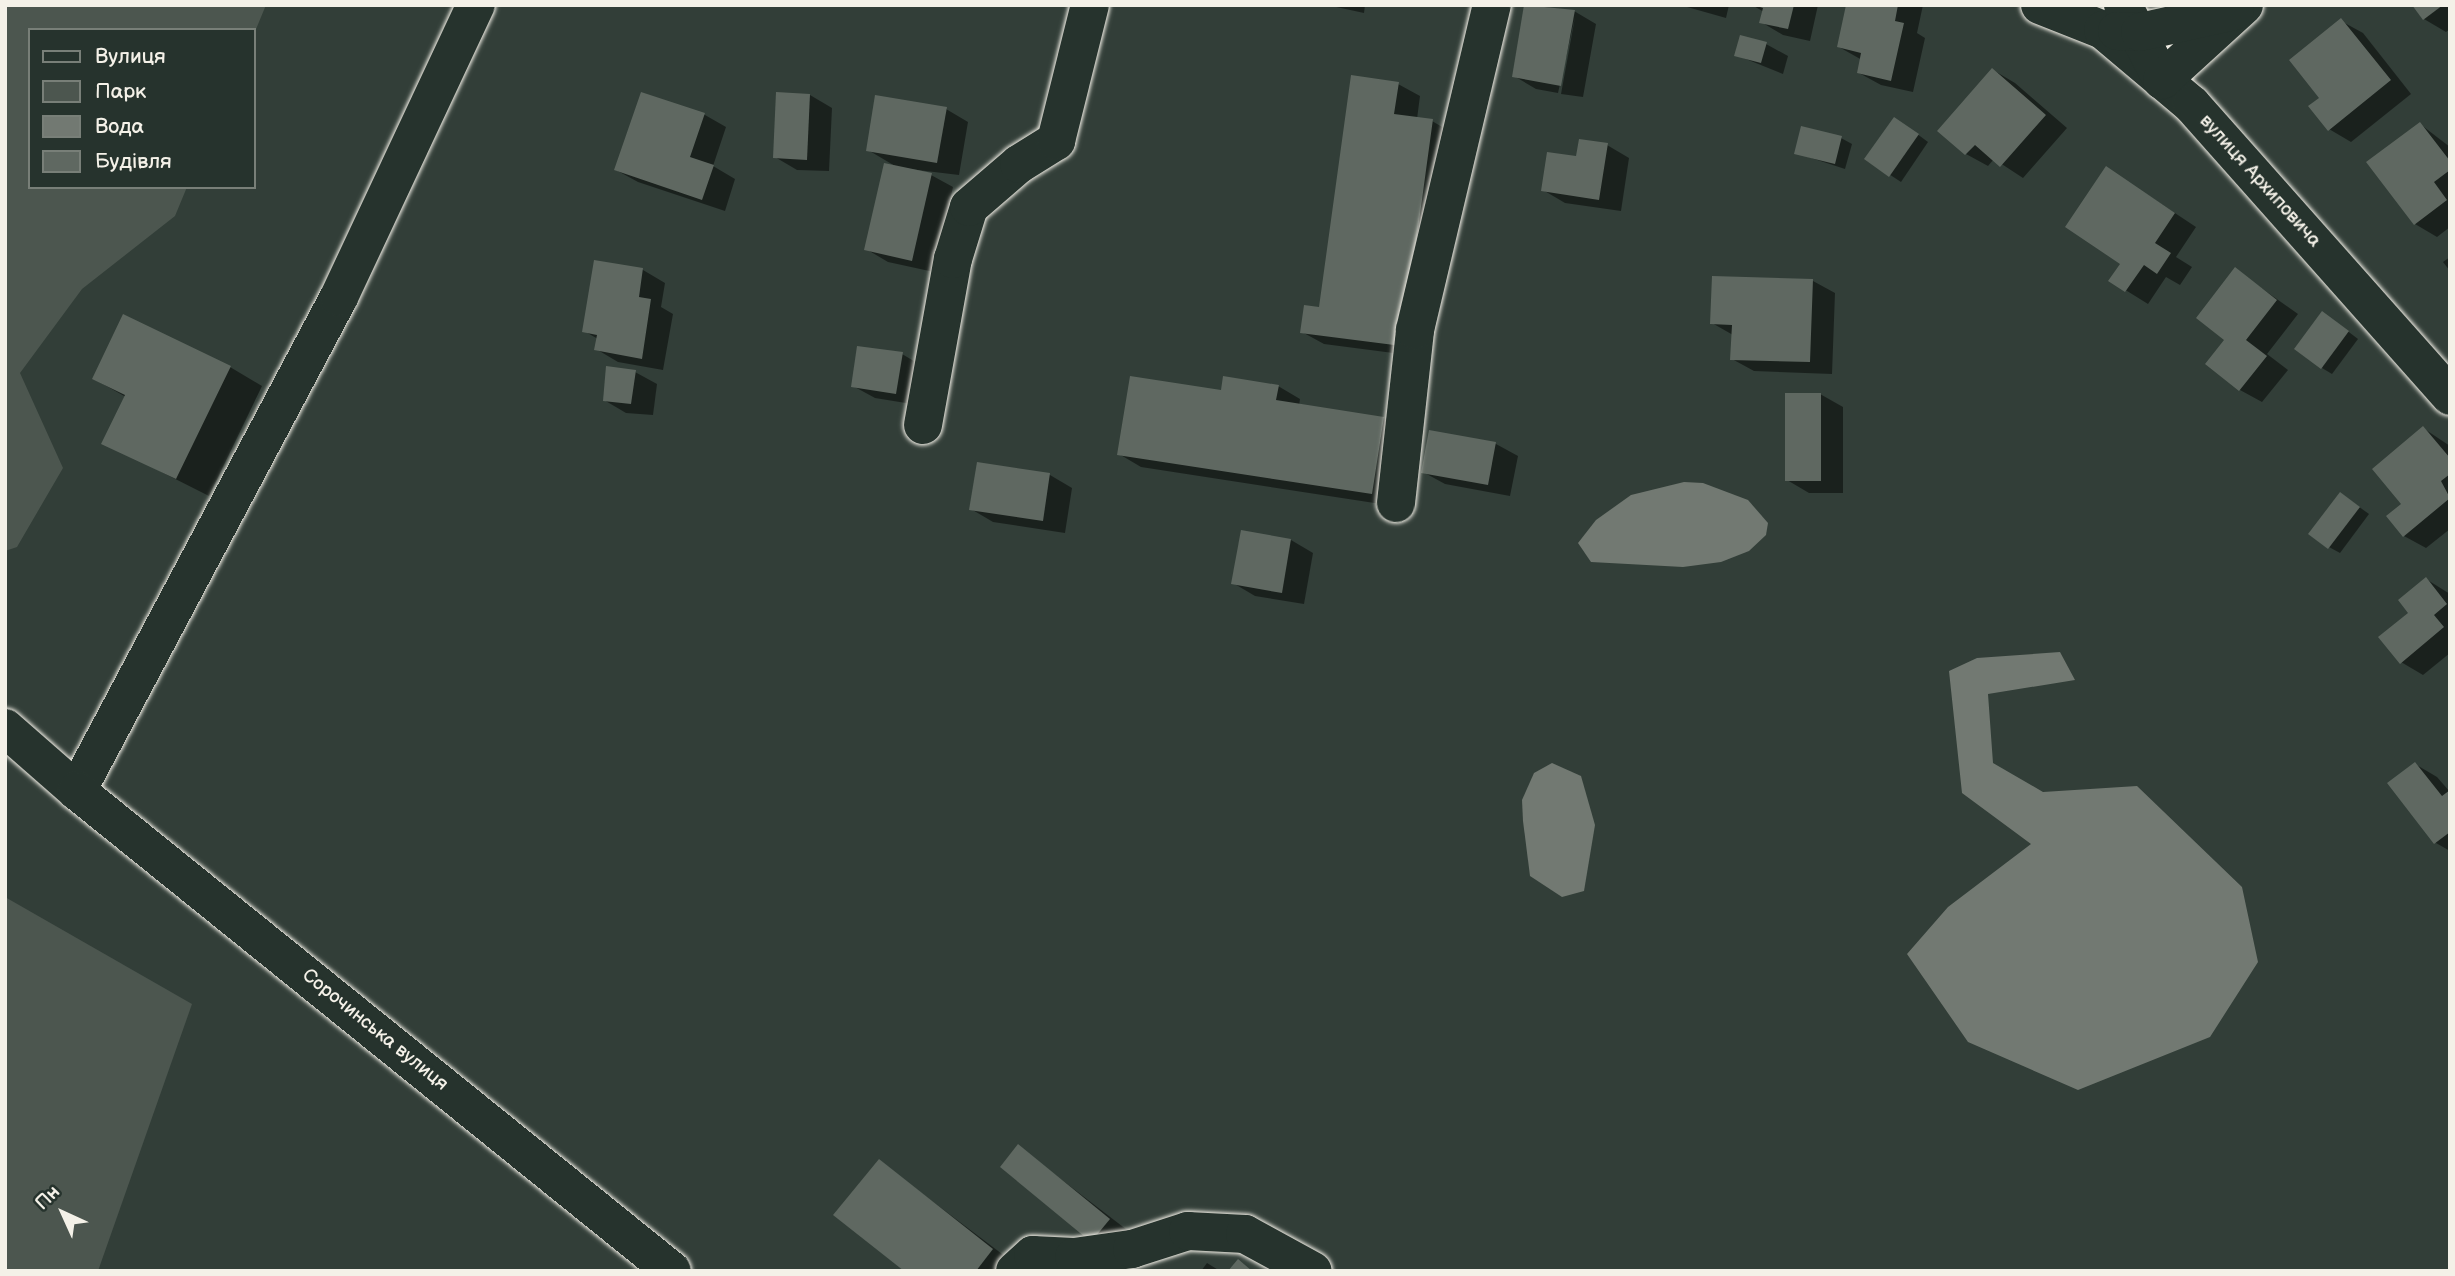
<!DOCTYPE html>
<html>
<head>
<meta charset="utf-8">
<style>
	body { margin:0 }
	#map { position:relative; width:2455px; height:1276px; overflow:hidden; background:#323e38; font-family:"Balsamiq Sans",sans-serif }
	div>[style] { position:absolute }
	.green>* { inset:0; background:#4c564f }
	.water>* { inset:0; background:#727972 }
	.shadow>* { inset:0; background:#0007 }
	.building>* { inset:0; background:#5f6861 }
	.roads { filter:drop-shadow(0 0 2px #f4f1e8) drop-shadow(0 0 2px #f4f1e8) }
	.minor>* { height:38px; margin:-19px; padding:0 19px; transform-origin:19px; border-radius:19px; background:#26332d }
	.major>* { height:38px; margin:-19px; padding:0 19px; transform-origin:19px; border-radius:19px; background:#26332d }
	span { translate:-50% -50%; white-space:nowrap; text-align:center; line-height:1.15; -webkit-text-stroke:5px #26332d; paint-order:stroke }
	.street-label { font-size:19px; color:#f4f1e8 }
	.frame { position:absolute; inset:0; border:7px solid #f4f1e8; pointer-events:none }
	.legend { position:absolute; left:28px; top:28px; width:228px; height:161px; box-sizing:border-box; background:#26332d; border:2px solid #787f78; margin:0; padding:9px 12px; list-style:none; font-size:21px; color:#f4f1e8 }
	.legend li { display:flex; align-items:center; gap:14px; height:35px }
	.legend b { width:35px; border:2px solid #787f78 }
	.north { position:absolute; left:28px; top:1178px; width:70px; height:70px; -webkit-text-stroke:5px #26332d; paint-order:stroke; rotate:315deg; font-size:19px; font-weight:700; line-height:28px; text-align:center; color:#f4f1e8 }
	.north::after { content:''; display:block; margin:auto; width:24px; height:32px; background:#f4f1e8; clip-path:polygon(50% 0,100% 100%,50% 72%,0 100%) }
</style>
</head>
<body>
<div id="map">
	<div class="green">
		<div style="clip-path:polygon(5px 5px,266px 5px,254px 34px,254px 30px,30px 30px,30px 187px,187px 187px,175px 216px,82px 289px,20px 373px,63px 468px,17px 547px,5px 551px)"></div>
		<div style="clip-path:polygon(5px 897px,192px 1004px,98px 1271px,5px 1271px)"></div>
	</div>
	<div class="water">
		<div style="clip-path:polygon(1684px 482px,1703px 483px,1748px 500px,1768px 523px,1766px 535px,1749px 551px,1721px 562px,1683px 567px,1591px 562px,1578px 543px,1596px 520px,1631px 495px)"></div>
		<div style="clip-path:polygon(2060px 652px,2075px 680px,1988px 694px,1993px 763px,2043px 792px,2137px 786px,2242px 887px,2258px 962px,2210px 1037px,2078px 1090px,1968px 1042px,1907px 954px,1948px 907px,2031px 844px,1962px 793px,1949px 671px,1977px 658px)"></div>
		<div style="clip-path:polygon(1552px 763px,1581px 776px,1595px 825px,1584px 891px,1562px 897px,1530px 876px,1523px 821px,1522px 800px,1534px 773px)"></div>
	</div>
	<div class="shadow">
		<div style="clip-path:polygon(1327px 5px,1365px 5px,1364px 13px)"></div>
		<div style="clip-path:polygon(1526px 5px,1574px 11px,1596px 24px,1583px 97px,1561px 94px,1575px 17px,1558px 93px,1536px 89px,1514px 76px)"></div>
		<div style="clip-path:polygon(1680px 5px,1729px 5px,1726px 18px)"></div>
		<div style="clip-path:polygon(1752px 5px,1818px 5px,1810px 41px,1783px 35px,1761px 22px,1764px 12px)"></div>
		<div style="clip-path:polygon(1848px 5px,1923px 5px,1917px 33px,1925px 38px,1913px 92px,1881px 85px,1859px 73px,1862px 60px,1839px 47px)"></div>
		<div style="clip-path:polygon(2414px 5px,2450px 5px,2450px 29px,2446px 32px,2424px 19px)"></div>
		<div style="clip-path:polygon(2341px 21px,2363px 33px,2411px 94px,2351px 142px,2329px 129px,2321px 98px)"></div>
		<div style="clip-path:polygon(1766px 44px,1788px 56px,1783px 74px,1736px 55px)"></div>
		<div style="clip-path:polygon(1993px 70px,2015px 83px,2067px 128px,2023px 178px,1994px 159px,1988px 166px,1966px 154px)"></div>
		<div style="clip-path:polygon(1398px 84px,1420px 96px,1417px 119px,1432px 121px,1454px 134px,1424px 357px,1324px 344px,1302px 332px,1320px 309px)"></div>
		<div style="clip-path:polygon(642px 94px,705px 115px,726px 127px,713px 166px,735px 179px,725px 211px,638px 182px,616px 170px)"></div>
		<div style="clip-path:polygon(810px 95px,832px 108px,829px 171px,797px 170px,775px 157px)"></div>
		<div style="clip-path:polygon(946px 109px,968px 122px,959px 175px,901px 168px,931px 175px,953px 187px,934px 272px,888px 262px,866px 249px,895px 166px,868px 150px)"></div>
		<div style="clip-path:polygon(2420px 124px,2450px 147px,2450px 227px,2437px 237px,2415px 224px)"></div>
		<div style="clip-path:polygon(1905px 125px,1928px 142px,1901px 182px,1866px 159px)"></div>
		<div style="clip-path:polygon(1841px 138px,1852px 144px,1845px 169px,1796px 153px)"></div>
		<div style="clip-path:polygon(1607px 145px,1629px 158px,1621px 211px,1565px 203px,1543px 190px,1577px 158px)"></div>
		<div style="clip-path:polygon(2107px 168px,2196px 227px,2176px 257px,2192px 267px,2180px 285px,2166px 277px,2148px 304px,2111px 281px,2122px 263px)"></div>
		<div style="clip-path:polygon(2450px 257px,2450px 271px,2443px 262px)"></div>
		<div style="clip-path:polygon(596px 262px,643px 270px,665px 283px,661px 307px,673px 314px,663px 370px,618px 362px,596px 349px,598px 339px,584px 331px)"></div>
		<div style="clip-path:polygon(2236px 270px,2298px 314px,2267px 354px,2288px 370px,2262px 402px,2240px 390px,2227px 340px)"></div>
		<div style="clip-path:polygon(1813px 281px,1835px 293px,1832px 374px,1754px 371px,1732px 359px,1733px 335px,1712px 323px)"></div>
		<div style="clip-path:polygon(2333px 320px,2358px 339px,2332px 374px,2322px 368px)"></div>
		<div style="clip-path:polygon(902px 354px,924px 367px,918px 405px,875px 398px,853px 386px)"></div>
		<div style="clip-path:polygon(230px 367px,262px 386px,209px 496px,104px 443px,126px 397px,94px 379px)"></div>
		<div style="clip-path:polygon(635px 372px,657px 384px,653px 415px,626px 413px,604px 400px)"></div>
		<div style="clip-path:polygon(1278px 386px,1300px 399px,1299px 406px,1384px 418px,1406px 431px,1394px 506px,1141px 467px,1119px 454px,1223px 392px)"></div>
		<div style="clip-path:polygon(1820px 394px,1843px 407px,1843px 493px,1809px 493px,1787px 480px)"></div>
		<div style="clip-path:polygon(2423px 428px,2450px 446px,2450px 529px,2426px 548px,2404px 536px,2403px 504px)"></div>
		<div style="clip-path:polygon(1496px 444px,1518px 456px,1510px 496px,1445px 484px,1423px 472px)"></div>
		<div style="clip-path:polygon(1050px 475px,1072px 488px,1065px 533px,993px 522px,971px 509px)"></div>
		<div style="clip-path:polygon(2351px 501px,2369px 514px,2340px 553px,2329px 547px)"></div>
		<div style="clip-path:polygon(1291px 540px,1313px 553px,1304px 604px,1255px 596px,1233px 583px)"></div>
		<div style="clip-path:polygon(2426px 579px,2450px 594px,2450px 653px,2423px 675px,2401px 662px,2411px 613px)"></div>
		<div style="clip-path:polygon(2415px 764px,2437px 777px,2450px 792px,2450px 851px,2436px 843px)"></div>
		<div style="clip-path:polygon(1019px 1147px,1131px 1233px,1114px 1253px)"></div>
		<div style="clip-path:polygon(879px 1161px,1014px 1263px,1008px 1271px,906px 1271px)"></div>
		<div style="clip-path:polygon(1207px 1263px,1220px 1271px,1201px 1271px)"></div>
	</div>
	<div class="building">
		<div style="clip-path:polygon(1524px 5px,1575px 10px,1561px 86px,1512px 77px)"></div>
		<div style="clip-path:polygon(1754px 5px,1794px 5px,1788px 29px,1759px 23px,1763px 8px)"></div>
		<div style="clip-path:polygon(1846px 5px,1898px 5px,1895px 21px,1904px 23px,1891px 81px,1857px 73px,1861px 53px,1837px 47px)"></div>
		<div style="clip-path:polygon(2412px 5px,2443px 5px,2423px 20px)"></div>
		<div style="clip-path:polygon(2341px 18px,2391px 80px,2328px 131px,2308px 106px,2319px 98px,2289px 60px)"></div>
		<div style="clip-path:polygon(1740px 35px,1767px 42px,1761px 63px,1734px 56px)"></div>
		<div style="clip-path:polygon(1992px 68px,2046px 115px,2000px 167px,1975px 145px,1965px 155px,1937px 131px)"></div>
		<div style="clip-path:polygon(1351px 75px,1399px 82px,1394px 114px,1433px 119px,1402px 346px,1300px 333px,1304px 305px,1319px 307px)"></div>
		<div style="clip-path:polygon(641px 92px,705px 113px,690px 157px,714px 165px,702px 200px,614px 170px)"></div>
		<div style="clip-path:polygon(776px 92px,810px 94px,807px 160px,773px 158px)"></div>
		<div style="clip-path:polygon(875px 95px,947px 107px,937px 163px,866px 151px)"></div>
		<div style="clip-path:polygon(1894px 117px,1919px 134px,1889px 177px,1864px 159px)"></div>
		<div style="clip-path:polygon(2420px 122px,2450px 161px,2450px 170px,2434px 182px,2447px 200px,2414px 225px,2366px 162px)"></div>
		<div style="clip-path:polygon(1801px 126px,1842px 136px,1835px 164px,1794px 154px)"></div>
		<div style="clip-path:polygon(1579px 139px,1608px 143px,1599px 200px,1541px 191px,1547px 152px,1576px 156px)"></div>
		<div style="clip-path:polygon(884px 163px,932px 173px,912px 261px,864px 250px)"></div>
		<div style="clip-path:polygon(2106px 166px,2175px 213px,2155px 243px,2171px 253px,2157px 274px,2144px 265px,2125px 292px,2108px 281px,2120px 264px,2065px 227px)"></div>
		<div style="clip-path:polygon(594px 260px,643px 268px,639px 297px,651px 299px,642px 359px,594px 350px,597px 335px,582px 332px)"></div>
		<div style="clip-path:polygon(2235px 267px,2277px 300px,2246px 340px,2267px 356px,2239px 391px,2205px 364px,2224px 340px,2196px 318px)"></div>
		<div style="clip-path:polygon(1712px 276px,1813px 279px,1810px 362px,1730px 360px,1732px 325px,1710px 324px)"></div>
		<div style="clip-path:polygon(2322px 311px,2349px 331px,2321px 369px,2294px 349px)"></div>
		<div style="clip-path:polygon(123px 314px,231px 366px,176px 479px,101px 444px,125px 395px,92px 379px)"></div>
		<div style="clip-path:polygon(857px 346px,903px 352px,896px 394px,851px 387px)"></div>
		<div style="clip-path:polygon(606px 366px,636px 370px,631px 404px,603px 401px)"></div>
		<div style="clip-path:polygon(1130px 376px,1221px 390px,1223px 376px,1279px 385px,1276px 400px,1384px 417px,1372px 494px,1117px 455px)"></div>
		<div style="clip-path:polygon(1785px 393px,1821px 393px,1821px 481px,1785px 481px)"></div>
		<div style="clip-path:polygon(2423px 426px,2450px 458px,2450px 474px,2441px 481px,2450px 498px,2403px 537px,2386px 516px,2401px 504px,2372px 469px)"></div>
		<div style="clip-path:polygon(1429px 430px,1496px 442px,1488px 485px,1421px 473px)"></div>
		<div style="clip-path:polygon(977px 462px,1050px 473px,1043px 521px,969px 510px)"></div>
		<div style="clip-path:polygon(2340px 492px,2360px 507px,2328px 549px,2308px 534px)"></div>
		<div style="clip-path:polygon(1241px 530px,1291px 539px,1282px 593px,1231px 584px)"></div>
		<div style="clip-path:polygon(2426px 577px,2447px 604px,2434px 615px,2444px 627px,2400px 664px,2378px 637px,2408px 613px,2398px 600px)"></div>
		<div style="clip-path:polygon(2415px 762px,2442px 796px,2450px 790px,2450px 832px,2434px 844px,2387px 783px)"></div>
		<div style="clip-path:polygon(1018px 1144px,1110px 1219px,1091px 1242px,1000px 1167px)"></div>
		<div style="clip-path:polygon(879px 1159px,993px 1249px,976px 1271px,904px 1271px,833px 1215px)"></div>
		<div style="clip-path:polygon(1238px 1259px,1252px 1271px,1228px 1271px)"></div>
	</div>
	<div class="roads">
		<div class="minor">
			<div style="left:2040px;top:5px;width:68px;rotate:21.6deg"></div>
			<div style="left:2103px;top:30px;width:116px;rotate:40.1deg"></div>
			<div style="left:2192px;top:105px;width:389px;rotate:48.4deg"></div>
			<div style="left:2123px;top:5px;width:85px;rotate:62.5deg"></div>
			<div style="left:2162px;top:80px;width:111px;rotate:-42.4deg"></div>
			<div style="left:2117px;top:31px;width:23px;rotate:2deg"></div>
			<div style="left:2140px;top:32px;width:97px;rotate:-12.5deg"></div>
			<div style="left:923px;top:425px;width:169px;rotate:-79.8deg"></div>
			<div style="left:953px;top:259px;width:54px;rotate:-72.9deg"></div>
			<div style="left:969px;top:207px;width:66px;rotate:-40.7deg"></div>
			<div style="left:1019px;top:164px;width:44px;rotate:-31.9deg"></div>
			<div style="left:1056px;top:141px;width:140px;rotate:-76deg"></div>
			<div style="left:1396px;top:503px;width:174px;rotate:-83.7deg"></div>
			<div style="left:1415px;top:330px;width:334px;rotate:-76.7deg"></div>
			<div style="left:77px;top:791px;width:559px;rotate:-62.06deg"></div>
			<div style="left:339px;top:297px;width:323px;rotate:-64.9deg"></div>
			<div style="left:1015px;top:1271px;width:24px;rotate:-42deg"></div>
			<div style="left:1033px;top:1255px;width:41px;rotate:2.8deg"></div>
			<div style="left:1074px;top:1257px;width:59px;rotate:-7.9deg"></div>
			<div style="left:1132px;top:1249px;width:59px;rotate:-17.8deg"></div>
			<div style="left:1188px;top:1231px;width:57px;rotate:3deg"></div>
			<div style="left:1245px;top:1234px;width:77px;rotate:28.6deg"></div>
		</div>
		<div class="major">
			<div style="left:5px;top:728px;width:96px;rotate:41.2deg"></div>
			<div style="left:77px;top:791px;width:764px;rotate:38.89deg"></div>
		</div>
	</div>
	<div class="street-label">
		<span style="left:2260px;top:181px;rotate:48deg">вулиця Архиповича</span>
		<span style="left:375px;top:1030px;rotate:39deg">Сорочинська вулиця</span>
	</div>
	<div class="frame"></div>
	<ul class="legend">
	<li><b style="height:9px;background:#26332d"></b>Вулиця</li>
	<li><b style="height:19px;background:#4c564f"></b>Парк</li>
	<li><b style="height:19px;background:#727972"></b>Вода</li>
	<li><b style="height:19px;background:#5f6861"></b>Будівля</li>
	</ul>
	<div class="north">Пн</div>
</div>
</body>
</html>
